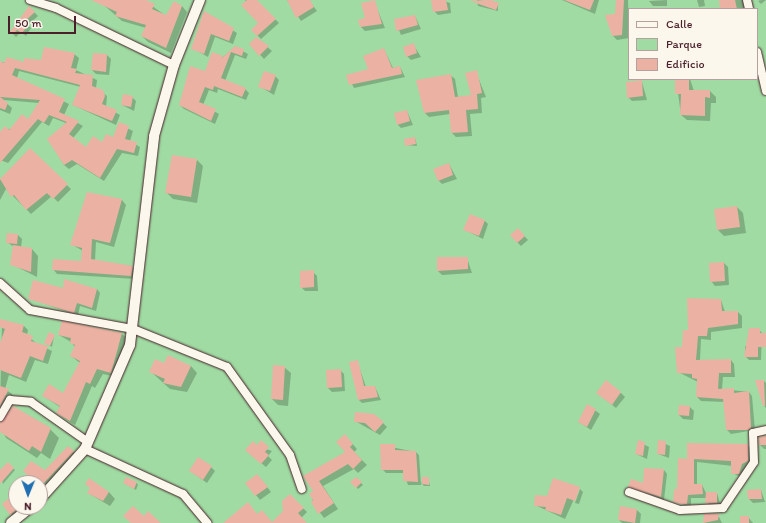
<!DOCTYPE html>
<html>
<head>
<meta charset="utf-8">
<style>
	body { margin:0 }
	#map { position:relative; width:766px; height:523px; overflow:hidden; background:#fbf7ec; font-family:Itim,sans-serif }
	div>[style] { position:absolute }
	.green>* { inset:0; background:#9fdba2 }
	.shadow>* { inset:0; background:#0003 }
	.building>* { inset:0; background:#ebb2a3 }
	.roads { filter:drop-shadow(0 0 1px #4a1f2b) drop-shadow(0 0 1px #4a1f2b) }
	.minor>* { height:8px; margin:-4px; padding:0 4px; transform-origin:4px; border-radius:4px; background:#fbf7ec }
	.tertiary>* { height:10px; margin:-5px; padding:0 5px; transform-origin:5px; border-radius:5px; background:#fbf7ec }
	span { translate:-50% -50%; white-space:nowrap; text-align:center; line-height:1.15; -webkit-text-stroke:3px #fbf7ec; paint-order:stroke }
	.legend { position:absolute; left:628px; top:8px; width:130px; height:72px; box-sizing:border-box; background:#fbf7ec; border:1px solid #b4a19f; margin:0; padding:5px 7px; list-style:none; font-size:12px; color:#4a1f2b }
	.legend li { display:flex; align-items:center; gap:8px; height:20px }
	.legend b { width:20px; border:1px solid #b4a19f }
	.north { position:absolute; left:8px; top:475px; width:40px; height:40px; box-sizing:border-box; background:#fbf7ec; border:1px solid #b4a19f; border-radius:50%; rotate:181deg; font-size:11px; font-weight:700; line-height:16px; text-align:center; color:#4a1f2b }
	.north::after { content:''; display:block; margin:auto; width:14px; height:18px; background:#1f6fb2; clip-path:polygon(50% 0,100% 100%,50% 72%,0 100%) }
	.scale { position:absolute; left:8px; top:16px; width:68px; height:18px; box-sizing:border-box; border:2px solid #4a1f2b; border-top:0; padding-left:5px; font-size:12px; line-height:14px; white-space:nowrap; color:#4a1f2b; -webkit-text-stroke:3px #fbf7ec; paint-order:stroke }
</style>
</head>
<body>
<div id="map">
	<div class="green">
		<div style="clip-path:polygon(evenodd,0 0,766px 0,766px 523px,0 523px,0 0,629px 9px,757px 9px,757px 79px,629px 79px,629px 9px,0 0,16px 483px,40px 483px,40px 507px,16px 507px,16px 483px)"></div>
	</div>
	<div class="shadow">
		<div style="clip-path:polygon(98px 0,144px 0,166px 16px,182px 6px,187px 12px,171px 53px,148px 42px,142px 36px,146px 28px,122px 21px)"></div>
		<div style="clip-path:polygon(245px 0,256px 0,279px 23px,261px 39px,252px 30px,259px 23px)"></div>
		<div style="clip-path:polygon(287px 0,309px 0,317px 11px,301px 21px)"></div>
		<div style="clip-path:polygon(441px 0,450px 3px,451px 13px,438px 15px,434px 11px)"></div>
		<div style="clip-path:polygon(477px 0,498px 3px,498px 11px,478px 6px)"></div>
		<div style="clip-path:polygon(562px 0,599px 0,595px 14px)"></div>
		<div style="clip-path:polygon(617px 0,628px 0,629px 38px,617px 40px,613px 36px)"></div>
		<div style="clip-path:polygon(667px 0,667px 6px,653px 6px,649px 1px)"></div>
		<div style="clip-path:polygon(697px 0,704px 0,705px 6px,699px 7px)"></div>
		<div style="clip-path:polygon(721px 0,745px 0,746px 9px,722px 9px)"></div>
		<div style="clip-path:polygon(766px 0,761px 4px,758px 1px,761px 0)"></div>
		<div style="clip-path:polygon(374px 1px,385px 28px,365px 31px,361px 27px)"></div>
		<div style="clip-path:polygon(30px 8px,38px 16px,28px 25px,31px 28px,26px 36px,21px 32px,16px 37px,11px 32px)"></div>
		<div style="clip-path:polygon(204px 13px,237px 33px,233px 44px,215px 37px,208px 57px,192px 48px)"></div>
		<div style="clip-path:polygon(415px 16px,421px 29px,401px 35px,395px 20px)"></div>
		<div style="clip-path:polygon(257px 38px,272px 51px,264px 59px,250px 44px)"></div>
		<div style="clip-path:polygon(413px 44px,421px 57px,411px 60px,407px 56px)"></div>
		<div style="clip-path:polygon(235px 47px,248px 54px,246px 59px,235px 55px,225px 81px,245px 89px,249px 93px,246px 100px,218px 89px,217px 93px,209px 90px,203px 105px,219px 114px,215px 124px,184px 109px,180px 105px,205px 72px)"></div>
		<div style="clip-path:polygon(384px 49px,393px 68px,400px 67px,405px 77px,354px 88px,348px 76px,369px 70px)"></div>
		<div style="clip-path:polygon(74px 54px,79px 58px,76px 70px,97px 80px,96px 88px,107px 96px,106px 107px,120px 115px,116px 125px,73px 105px,81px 87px,19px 71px,17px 78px,69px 104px,64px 115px,83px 126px,73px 138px,86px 148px,114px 139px,119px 124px,133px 131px,130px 141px,140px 147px,138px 156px,122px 153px,104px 181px,77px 164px,69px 169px,64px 165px,49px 140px,66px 123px,53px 118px,49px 126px,42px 122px,8px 163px,0 160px,0 133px,28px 121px,39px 103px,3px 100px,12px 108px,10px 114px,0 110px,0 62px,24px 64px)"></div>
		<div style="clip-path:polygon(107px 55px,111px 59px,109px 75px,96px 74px,92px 70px)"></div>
		<div style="clip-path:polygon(476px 72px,486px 97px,481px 98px,482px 113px,470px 114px,472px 136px,456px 137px,452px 133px,450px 114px,429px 117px,424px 112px,450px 75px,455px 79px,458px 97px,472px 96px)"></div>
		<div style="clip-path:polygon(275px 76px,279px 80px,274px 95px,259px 86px)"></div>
		<div style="clip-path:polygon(676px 79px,690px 79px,694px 91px,710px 91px,716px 97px,716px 103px,711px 103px,710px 121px,687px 120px,681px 115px)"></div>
		<div style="clip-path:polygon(642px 82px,647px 100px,632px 101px,628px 97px)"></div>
		<div style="clip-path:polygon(132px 97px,136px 101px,134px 111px,122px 105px)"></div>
		<div style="clip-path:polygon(407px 111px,413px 125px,401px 128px,397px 124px)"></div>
		<div style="clip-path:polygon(415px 138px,417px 146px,406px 145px)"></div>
		<div style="clip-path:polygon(30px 150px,71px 189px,58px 202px,52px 196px,31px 214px,6px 189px,0 200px,0 180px)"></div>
		<div style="clip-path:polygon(197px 160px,203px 166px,197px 203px,173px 199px,167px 193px)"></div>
		<div style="clip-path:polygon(449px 164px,457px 179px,442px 184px,438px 180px)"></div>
		<div style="clip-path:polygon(88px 193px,122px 200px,126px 205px,114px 247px,96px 242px,95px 261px,132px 266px,136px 271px,135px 279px,57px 274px,53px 269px,82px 262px,83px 251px,71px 244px)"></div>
		<div style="clip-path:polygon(737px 207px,743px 213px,746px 233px,724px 236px,718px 230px)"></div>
		<div style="clip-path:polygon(484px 220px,488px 224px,483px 239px,465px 230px)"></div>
		<div style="clip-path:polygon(518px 229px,528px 240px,521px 246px,517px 242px)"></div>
		<div style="clip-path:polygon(18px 235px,22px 239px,21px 248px,32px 249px,38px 256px,37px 277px,11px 264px,14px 247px,7px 242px)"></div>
		<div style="clip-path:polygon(467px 258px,472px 273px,442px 275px,438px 271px)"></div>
		<div style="clip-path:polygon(724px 263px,728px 267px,729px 285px,715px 286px,711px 281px)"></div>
		<div style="clip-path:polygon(313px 272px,317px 276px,318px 291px,305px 291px,301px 287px)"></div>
		<div style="clip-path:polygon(97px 289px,100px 293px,96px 311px,80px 306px,78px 316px,29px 298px,64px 290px)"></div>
		<div style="clip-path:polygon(721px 300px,725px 312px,738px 312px,742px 316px,742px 328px,711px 332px,711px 340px,701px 339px,700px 360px,731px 360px,734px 364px,735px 377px,723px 377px,722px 389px,749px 392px,752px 396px,755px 430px,731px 434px,727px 430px,725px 402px,701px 401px,697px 397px,698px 382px,678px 372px,689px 331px)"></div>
		<div style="clip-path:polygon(2px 320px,24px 326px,28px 330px,27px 335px,36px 343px,52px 351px,48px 364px,35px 360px,26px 382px,9px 375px,5px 389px,12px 394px,3px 412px,0 411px)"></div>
		<div style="clip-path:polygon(758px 329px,762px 333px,761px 360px,749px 360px,745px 356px,745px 346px,749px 346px)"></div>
		<div style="clip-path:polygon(122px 334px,127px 338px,116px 377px,103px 374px,95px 388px,92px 386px,75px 425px,62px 417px,57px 412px,60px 407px,43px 396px,64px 394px,80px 363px,71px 356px,75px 347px,71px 342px,59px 335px)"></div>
		<div style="clip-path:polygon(54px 336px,52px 347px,45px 343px)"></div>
		<div style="clip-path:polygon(357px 361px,366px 387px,375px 387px,381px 400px,362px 403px,359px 400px)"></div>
		<div style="clip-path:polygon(165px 364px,191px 366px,197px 373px,187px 392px,170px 389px,150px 371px)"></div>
		<div style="clip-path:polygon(284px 367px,291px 373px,288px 406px,278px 405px,272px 399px)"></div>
		<div style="clip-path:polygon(340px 370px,344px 374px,345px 391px,332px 392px,328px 388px)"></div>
		<div style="clip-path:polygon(764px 381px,766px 383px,766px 408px,764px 406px)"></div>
		<div style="clip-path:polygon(621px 393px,625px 397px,616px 408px,602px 397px)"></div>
		<div style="clip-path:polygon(588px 405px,600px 414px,591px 430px,579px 422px)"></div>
		<div style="clip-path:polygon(690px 407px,694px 411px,693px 420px,683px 419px,679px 415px)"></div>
		<div style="clip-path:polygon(355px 421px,383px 423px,387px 427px,380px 435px)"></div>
		<div style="clip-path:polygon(0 426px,50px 429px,59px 438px,50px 459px,41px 453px,37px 458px,6px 438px)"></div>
		<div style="clip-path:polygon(766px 436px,766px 449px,764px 449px,760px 445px)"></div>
		<div style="clip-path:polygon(350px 441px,357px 449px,354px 452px,367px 465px,358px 473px,354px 469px,323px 486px,338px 509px,324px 518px,312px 502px,314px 492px,305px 476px,346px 452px)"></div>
		<div style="clip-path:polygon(659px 441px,670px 446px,669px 458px,658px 454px)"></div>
		<div style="clip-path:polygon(639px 442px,649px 447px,647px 459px,636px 454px)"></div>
		<div style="clip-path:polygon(381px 445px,416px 452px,419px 455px,421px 485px,408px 485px,404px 473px,386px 473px,382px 469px)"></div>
		<div style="clip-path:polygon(747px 445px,751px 449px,751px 465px,745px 468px,743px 478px,732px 473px,733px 466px,697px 462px,697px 485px,702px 485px,706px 493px,717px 493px,721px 506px,710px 507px,706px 498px,691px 498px,691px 508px,674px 501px,688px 461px)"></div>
		<div style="clip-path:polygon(257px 446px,272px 451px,268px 456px,272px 460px,266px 467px,250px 454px)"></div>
		<div style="clip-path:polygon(68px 447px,77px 455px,40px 493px,45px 471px)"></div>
		<div style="clip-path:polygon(8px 463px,15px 470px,3px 484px,0 473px)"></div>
		<div style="clip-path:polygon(211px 467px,215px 471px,207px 483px,190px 471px)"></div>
		<div style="clip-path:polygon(664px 470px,667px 474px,664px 500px,629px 486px,644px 484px)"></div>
		<div style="clip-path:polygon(356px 478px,363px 485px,358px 489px,352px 482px)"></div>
		<div style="clip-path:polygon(428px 478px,430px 486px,424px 486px,421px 483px)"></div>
		<div style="clip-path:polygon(261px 479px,271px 492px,260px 500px,246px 483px)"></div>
		<div style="clip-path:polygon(124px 483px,137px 483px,138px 485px,136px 490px)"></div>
		<div style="clip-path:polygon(579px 488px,565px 519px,535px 505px,548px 497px)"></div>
		<div style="clip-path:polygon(580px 489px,583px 492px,579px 504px,575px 503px)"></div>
		<div style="clip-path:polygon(761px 490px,765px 502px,753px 503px,749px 499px)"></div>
		<div style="clip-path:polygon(109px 492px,115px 499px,110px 506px,88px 493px)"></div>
		<div style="clip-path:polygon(16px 493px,16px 507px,26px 507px,15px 518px,11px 514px)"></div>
		<div style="clip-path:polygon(290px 495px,307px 512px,301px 518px,306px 523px,272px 523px,284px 511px)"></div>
		<div style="clip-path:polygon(621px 507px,637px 510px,641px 514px,640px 523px,622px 523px,619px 520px)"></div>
		<div style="clip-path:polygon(705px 515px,718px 515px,722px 523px,704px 523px)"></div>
		<div style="clip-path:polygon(748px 517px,753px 523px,741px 523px)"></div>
	</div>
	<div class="building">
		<div style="clip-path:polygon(91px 0,146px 0,155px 4px,152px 9px,166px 15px,174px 1px,182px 6px,166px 48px,141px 36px,146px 25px,115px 16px,117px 12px)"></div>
		<div style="clip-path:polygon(247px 0,257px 0,276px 19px,257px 36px,251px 30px,258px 23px,241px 5px)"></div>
		<div style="clip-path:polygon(287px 0,310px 0,314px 7px,296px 18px)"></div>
		<div style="clip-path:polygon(375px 0,382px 24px,360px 27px,358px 20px,365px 18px,361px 3px)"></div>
		<div style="clip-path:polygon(431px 0,446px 0,448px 10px,433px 12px)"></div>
		<div style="clip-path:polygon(491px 0,499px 3px,496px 10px,470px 1px)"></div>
		<div style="clip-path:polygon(564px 0,594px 0,590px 10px)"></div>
		<div style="clip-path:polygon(616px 0,624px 0,622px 35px,612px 36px,605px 15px,615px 14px)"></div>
		<div style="clip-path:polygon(719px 0,735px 0,737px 9px,720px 9px)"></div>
		<div style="clip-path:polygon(29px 6px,35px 12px,25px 21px,29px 24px,22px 33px,17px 30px,13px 34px,10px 32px)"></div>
		<div style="clip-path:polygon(204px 11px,234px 28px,229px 41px,211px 34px,204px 54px,191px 49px)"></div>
		<div style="clip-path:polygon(415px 15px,418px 25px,396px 31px,394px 19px)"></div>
		<div style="clip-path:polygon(256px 37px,269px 46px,259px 56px,249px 44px)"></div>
		<div style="clip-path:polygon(414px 43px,417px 53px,406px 57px,403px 47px)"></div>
		<div style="clip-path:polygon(235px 46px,244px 49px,242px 56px,231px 52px,221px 78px,246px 88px,242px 97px,214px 86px,213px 90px,205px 87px,199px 102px,216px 109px,211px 121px,179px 105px,190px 66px,205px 71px,212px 52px,223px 56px,221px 59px)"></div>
		<div style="clip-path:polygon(44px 47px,75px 53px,71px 68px,77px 69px,75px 73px,93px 75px,92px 86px,103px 90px,105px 96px,102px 104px,117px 110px,112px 121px,72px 105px,80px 85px,15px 68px,12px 75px,65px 99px,59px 112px,79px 121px,69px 134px,86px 147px,93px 136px,102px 142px,106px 134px,113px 137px,119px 122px,129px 126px,125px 139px,137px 142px,134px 153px,117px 149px,100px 178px,72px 160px,64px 165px,47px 139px,67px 122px,49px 115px,44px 123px,38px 119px,0 163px,0 132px,5px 126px,9px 130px,22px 114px,28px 119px,40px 100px,0 97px,0 61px,4px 63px,7px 57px,24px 62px,24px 58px,41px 60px)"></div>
		<div style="clip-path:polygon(384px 48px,392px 68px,400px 66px,402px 74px,349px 85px,346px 75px,368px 69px,363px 56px)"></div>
		<div style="clip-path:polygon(93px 53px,107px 54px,106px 72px,91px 70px)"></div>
		<div style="clip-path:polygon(477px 70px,482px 93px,477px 94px,478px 109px,466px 110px,468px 132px,451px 133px,449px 110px,424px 113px,416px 80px,451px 74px,455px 97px,471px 95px,465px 73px)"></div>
		<div style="clip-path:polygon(264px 71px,276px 75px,270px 91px,258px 87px)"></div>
		<div style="clip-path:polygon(675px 79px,689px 79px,689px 90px,710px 90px,710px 98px,705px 97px,705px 116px,680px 115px,681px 94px,675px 94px)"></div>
		<div style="clip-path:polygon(642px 80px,643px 96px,627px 98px,626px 82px)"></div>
		<div style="clip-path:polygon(123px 94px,133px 96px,131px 107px,121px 105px)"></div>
		<div style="clip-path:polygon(0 97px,8px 103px,5px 110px,0 108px)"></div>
		<div style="clip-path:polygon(407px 110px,410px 121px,397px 125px,394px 113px)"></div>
		<div style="clip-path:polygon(415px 137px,416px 144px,405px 146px,404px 139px)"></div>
		<div style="clip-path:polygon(30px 148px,68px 184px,53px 199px,47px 193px,26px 210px,14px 195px,11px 197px,0 179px)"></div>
		<div style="clip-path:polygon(172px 155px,197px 159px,191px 197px,165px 193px)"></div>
		<div style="clip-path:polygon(449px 163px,453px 175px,438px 181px,433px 169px)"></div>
		<div style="clip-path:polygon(87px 192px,122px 199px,110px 243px,92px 239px,91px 259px,133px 266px,131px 276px,52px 270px,53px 259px,81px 261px,82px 248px,70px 245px)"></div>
		<div style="clip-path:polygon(737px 206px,740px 227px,717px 230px,714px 209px)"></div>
		<div style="clip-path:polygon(470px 214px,485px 220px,479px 236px,463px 230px)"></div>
		<div style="clip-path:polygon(518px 228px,525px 236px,517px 243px,510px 235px)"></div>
		<div style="clip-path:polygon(7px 233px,18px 234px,17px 244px,6px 243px)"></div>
		<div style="clip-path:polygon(13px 245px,32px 248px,31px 272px,10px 265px)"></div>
		<div style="clip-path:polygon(437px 257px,468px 257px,468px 269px,437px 271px)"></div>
		<div style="clip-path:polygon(724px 262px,725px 281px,710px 282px,709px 263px)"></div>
		<div style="clip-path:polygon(314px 270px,314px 287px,300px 288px,300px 271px)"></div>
		<div style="clip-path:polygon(64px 279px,97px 289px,92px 308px,77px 303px,74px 313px,28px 299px,33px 280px,63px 288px)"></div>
		<div style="clip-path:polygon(687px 298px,721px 299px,722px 311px,738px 311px,738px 324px,708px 328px,707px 336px,698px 336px,696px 360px,731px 359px,731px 373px,719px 373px,718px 389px,734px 388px,734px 393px,749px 391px,751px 428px,748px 430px,726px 430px,723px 399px,696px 397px,697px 379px,692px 378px,692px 374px,677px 373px,675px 347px,682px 347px,683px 330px,688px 330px)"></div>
		<div style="clip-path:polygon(0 319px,24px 325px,22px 332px,33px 336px,31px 341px,48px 346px,43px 361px,30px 356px,21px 378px,0 370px,0 343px,5px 329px,0 327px)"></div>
		<div style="clip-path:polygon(62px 321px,122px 333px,111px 373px,97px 369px,90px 384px,86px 382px,70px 421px,56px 413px,60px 406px,42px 396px,49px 384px,63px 393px,80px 361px,70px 356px,75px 345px,70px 343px,71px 338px,58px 335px)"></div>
		<div style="clip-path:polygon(749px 328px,760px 328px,760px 333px,766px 333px,766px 347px,758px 347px,758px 357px,744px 357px)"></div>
		<div style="clip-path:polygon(49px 332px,55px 335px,50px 346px,44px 343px)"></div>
		<div style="clip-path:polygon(168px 355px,191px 366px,181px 387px,163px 383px,165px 379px,149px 372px,155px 359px,164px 363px)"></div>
		<div style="clip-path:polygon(358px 360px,364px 386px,375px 386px,378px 397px,358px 400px,349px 362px)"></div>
		<div style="clip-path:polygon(273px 365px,285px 366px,283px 400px,271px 399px)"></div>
		<div style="clip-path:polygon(341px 369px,342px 387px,327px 388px,326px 370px)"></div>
		<div style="clip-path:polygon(606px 380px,621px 392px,612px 405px,596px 393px)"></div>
		<div style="clip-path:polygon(755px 380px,764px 380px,765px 406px,763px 406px)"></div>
		<div style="clip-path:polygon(0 386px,9px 389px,0 406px)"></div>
		<div style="clip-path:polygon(587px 404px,596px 409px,587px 427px,578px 422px)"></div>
		<div style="clip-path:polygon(679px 405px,690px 406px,689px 416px,678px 415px)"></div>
		<div style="clip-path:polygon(13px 406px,51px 428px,41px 452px,32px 446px,29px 451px,0 432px,0 423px)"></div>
		<div style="clip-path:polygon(355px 412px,374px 414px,384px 422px,375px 432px,365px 423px,354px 422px)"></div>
		<div style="clip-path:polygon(345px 434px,353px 444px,350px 447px,362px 460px,353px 469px,348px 464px,319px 481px,334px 503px,318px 514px,311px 502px,313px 500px,309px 494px,313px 491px,303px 476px,345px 452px,336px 442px)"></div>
		<div style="clip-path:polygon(766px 436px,766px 445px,759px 445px,759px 437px)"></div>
		<div style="clip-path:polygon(261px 440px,269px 447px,265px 452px,269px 455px,261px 464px,245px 450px,253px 441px,257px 445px)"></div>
		<div style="clip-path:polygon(638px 440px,645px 442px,643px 456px,635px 454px)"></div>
		<div style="clip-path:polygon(658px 440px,666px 441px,665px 455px,657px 454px)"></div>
		<div style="clip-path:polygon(687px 443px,748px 444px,748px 461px,742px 464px,739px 474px,731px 474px,731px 461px,694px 459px,694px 484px,702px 484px,703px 494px,688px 495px,687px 504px,681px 504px,673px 502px,674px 489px,677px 489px,678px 458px,687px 459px)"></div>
		<div style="clip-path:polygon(380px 444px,395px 444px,395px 450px,416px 451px,418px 482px,403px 481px,403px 470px,381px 470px)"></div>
		<div style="clip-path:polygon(68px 446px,74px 451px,41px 486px,25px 483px,31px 478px,23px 471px,31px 461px,45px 470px)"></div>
		<div style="clip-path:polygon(198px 457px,212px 466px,203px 480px,189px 471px)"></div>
		<div style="clip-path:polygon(8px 462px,14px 468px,0 484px,0 470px)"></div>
		<div style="clip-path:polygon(644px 468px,664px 469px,661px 497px,628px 487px,631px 479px,643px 483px)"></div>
		<div style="clip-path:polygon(257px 474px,268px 487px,255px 496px,245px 483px)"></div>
		<div style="clip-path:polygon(126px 477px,137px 482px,134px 489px,123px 483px)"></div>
		<div style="clip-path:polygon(356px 477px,362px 482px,356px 488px,350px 482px)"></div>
		<div style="clip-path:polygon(422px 477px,429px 477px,429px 485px,422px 484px)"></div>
		<div style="clip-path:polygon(89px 478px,109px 492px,103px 501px,87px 493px,90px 488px,85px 484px)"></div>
		<div style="clip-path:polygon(553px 478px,580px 487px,575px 501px,567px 498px,561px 515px,545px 510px,546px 507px,534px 506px,535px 495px,547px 496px)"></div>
		<div style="clip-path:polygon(761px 489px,762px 499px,748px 499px,747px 490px)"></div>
		<div style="clip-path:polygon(16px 492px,16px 510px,10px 515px,2px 504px)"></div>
		<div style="clip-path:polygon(706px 492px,717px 492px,717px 503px,705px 503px)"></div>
		<div style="clip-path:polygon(290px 494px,304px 508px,298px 513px,307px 523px,223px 523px,248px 502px,257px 514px,262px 510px,272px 522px,283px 511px,282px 501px)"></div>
		<div style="clip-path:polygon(133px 506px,144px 516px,148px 511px,161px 523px,131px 523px,123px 516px)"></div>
		<div style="clip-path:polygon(620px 506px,637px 509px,635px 523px,618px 520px)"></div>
		<div style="clip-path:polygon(704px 514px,719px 514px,718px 520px,703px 523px)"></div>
		<div style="clip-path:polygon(740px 516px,749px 516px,749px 523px,740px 523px)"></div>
	</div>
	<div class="roads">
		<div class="minor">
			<div style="left:30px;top:0;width:27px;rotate:17deg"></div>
			<div style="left:56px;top:8px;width:131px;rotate:25.8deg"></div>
			<div style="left:747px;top:0;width:9px;rotate:77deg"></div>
			<div style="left:757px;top:52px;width:40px;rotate:77deg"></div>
			<div style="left:0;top:283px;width:40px;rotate:42deg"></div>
			<div style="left:30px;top:310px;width:105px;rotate:10.5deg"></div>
			<div style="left:133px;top:329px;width:101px;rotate:22deg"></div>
			<div style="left:227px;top:367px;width:108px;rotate:54.4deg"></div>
			<div style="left:290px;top:455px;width:36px;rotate:71deg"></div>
			<div style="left:0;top:417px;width:20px;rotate:-60deg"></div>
			<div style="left:10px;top:400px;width:21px;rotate:5deg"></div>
			<div style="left:31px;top:402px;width:70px;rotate:35.1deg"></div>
			<div style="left:85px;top:449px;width:108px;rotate:24.7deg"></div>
			<div style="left:183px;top:494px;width:38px;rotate:50deg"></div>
			<div style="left:629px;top:492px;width:54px;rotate:19.4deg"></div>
			<div style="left:680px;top:510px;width:43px;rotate:-2.7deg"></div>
			<div style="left:723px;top:508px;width:55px;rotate:-56deg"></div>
			<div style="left:754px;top:462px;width:29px;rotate:-92deg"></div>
			<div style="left:753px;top:433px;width:13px;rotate:-13deg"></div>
		</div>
		<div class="tertiary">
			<div style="left:40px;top:499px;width:67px;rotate:-48deg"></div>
			<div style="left:85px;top:449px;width:113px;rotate:-66.6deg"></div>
			<div style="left:130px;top:345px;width:210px;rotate:-83.4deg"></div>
			<div style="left:154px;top:136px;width:74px;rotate:-74.3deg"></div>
			<div style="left:174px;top:65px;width:70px;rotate:-68.2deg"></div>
			<div style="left:11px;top:523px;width:26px;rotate:-39deg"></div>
		</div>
	</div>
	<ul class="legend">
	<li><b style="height:5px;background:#fbf7ec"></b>Calle</li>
	<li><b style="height:11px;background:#9fdba2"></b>Parque</li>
	<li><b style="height:11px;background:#ebb2a3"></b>Edificio</li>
	</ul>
	<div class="north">N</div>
	<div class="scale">50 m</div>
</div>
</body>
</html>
